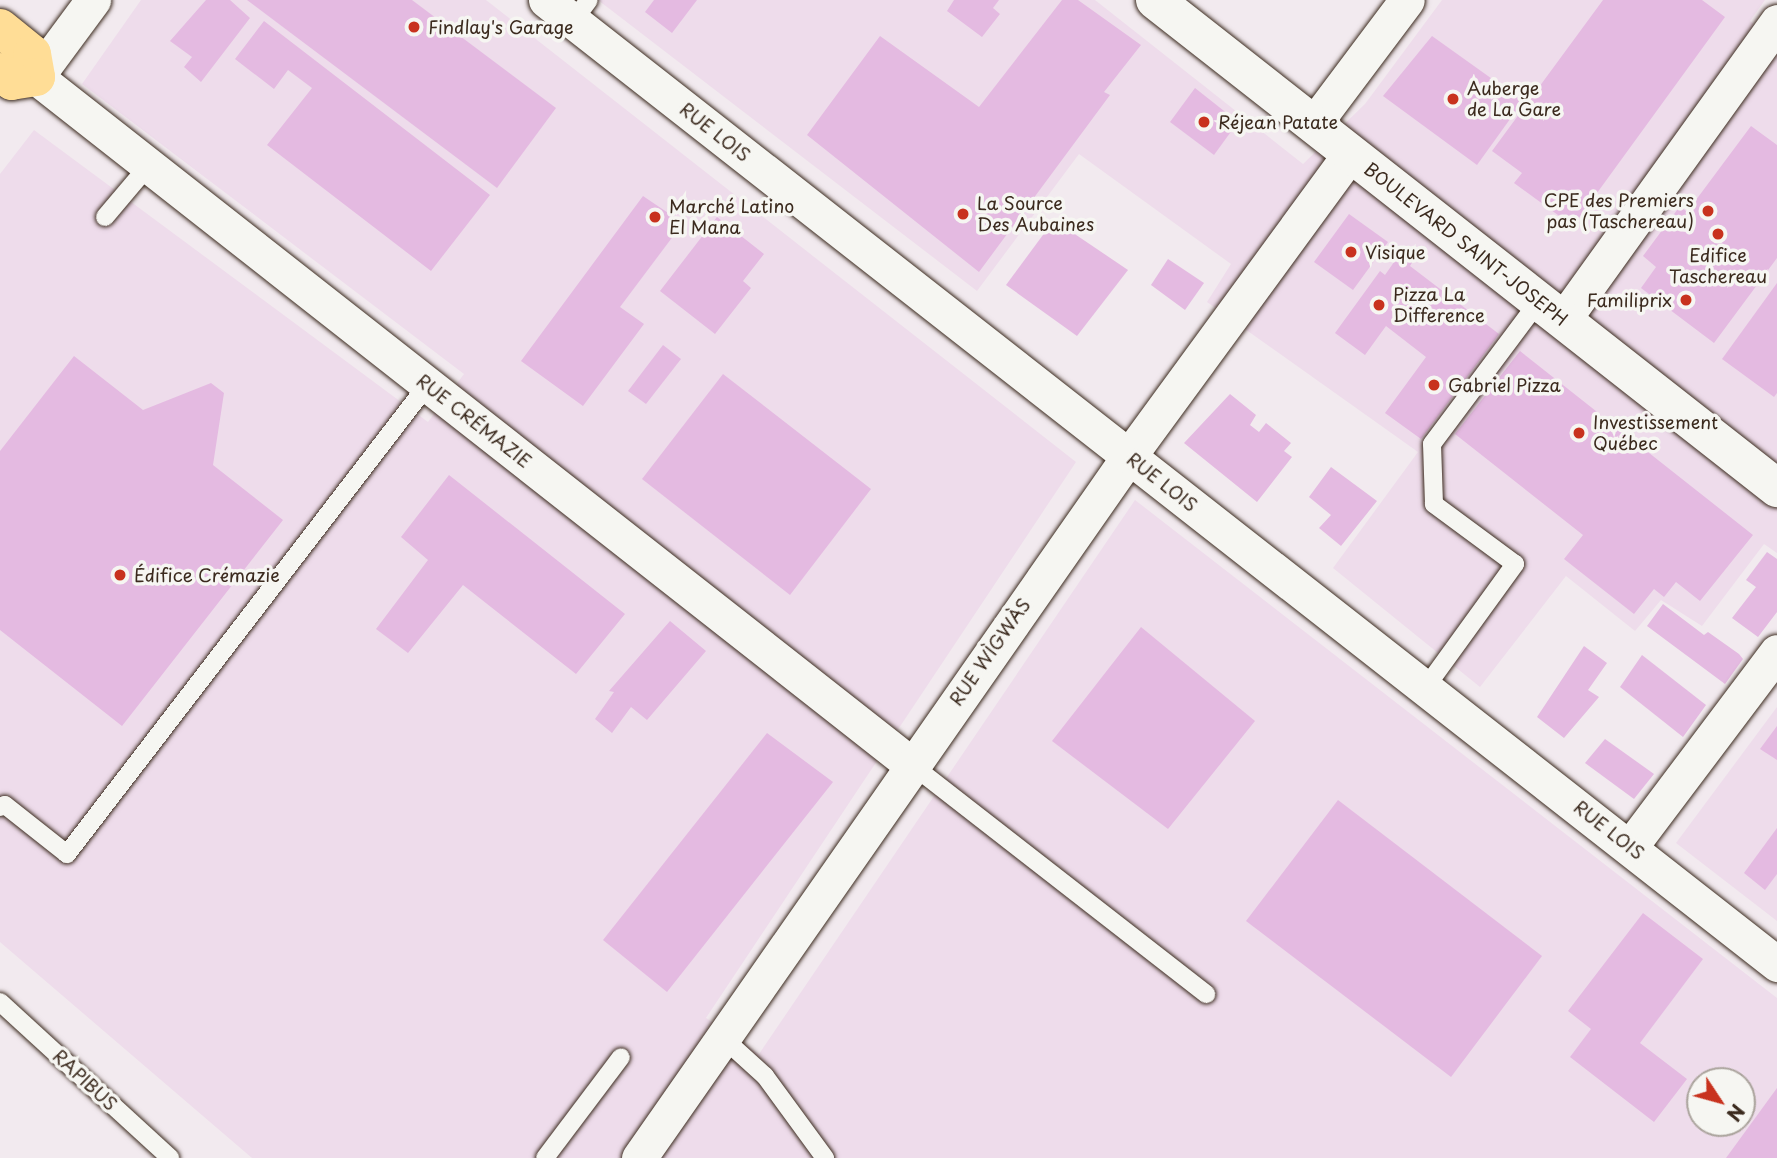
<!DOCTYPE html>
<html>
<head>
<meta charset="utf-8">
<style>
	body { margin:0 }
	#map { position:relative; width:1777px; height:1158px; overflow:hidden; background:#f2eaef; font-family:"Playpen Sans",sans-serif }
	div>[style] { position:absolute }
	.built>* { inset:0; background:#eedceb }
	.building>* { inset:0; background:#e4bae1 }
	.roads { filter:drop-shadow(0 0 2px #3b2a1e) drop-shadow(0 0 2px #3b2a1e) }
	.lane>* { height:18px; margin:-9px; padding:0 9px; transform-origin:9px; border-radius:9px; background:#f6f6f2 }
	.street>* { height:35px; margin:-17.5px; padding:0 17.5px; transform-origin:17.5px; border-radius:17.5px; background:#f6f6f2 }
	.secondary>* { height:38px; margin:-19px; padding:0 19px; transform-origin:19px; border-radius:19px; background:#f6f6f2 }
	.primary>* { height:38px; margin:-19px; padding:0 19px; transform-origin:19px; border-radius:19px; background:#ffdd96 }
	.dots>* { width:19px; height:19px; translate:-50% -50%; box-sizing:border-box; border:4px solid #f6f6f2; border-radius:50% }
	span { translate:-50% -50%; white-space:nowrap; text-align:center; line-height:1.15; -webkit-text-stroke:7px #f6f6f2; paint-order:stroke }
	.poi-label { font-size:18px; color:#3b2a1e }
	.left { translate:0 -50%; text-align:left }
	.right { translate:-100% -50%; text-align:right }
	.street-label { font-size:18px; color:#3b2a1e }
	.north { position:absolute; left:1686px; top:1067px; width:70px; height:70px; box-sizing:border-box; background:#f6f6f2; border:2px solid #aba49d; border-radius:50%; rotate:126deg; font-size:19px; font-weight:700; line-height:28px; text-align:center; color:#3b2a1e }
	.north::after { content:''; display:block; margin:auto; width:24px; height:32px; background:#c8321e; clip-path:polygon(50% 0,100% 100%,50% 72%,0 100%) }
</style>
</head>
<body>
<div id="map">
	<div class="built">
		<div style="clip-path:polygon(evenodd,141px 0,486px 0,1076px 462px,706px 1018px,759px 1054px,1135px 500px,1777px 998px,1777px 1158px,252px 1158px,0 942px,0 174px,34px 130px,428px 422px,464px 374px,82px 84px,141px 0,1700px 1081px,1742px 1081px,1742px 1123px,1700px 1123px,1700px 1081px)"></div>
		<div style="clip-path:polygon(598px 0,1095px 0,1303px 164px,1365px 104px,1442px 0,1765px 0,1750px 21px,1777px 41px,1777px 553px,1764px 544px,1702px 626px,1661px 600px,1635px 631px,1566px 576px,1480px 687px,1333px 568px,1418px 452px,1207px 302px,1231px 264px,1079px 154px,977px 291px)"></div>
		<div style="clip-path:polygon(1777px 707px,1777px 921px,1676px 843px)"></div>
	</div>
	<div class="building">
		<div style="clip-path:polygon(206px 0,230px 0,250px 18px,201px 82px,184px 67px,192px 57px,170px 41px)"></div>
		<div style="clip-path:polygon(247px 0,412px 0,556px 108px,497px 188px)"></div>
		<div style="clip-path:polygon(654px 0,697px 0,672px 33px,645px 12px)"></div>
		<div style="clip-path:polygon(954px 0,999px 0,993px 8px,1000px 14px,982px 37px,947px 11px)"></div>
		<div style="clip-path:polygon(1062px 0,1078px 0,1141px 45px,1104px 92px,1110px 95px,979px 272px,807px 135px,880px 36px,979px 107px)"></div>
		<div style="clip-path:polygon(1603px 0,1702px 0,1725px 17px,1573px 226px,1514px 183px,1522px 173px,1492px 151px)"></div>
		<div style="clip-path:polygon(264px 21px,490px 195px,431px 271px,267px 145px,312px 88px,288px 70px,274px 89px,235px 59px)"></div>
		<div style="clip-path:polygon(1432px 36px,1523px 101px,1477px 165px,1383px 96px)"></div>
		<div style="clip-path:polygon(1195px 88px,1238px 122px,1214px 155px,1170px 122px)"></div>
		<div style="clip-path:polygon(1751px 126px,1777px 145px,1777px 258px,1714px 343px,1641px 288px,1656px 267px,1643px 256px,1680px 206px,1687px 212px)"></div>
		<div style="clip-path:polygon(643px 196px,683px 223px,620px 307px,644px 324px,583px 406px,521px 361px)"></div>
		<div style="clip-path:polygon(1349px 214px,1388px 242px,1353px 290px,1314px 262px)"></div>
		<div style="clip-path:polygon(717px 217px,764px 254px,743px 281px,751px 288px,715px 334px,660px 291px)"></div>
		<div style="clip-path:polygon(1054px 220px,1128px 270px,1077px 336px,1006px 285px)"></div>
		<div style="clip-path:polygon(1401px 252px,1413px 261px,1410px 266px,1499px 334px,1421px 439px,1385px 413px,1426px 357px,1386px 326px,1365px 355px,1335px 333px,1380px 271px,1385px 275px)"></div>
		<div style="clip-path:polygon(1168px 259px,1204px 283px,1185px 310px,1151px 285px)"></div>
		<div style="clip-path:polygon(1777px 283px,1777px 393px,1774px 397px,1722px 359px)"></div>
		<div style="clip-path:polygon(663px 345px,681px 359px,646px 404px,628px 391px)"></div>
		<div style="clip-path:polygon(1520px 351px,1753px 535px,1700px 601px,1676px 582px,1664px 597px,1654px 589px,1634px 614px,1564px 559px,1583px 535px,1455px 434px)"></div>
		<div style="clip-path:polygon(74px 356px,143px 410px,211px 383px,224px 393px,213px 465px,283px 520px,122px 726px,0 630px,0 451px)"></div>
		<div style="clip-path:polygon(723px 374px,871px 489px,790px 595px,642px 479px)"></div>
		<div style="clip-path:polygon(1230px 394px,1256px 415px,1250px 425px,1259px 432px,1266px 423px,1291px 443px,1284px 451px,1292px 457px,1257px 502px,1184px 443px)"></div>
		<div style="clip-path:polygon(1331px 467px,1377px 501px,1341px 546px,1319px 528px,1331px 515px,1309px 497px)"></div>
		<div style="clip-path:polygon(449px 475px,625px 614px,576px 674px,463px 585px,408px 653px,376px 629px,428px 560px,401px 537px)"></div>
		<div style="clip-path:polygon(1767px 552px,1777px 559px,1777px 612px,1758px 637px,1732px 618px,1756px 587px,1746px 580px)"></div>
		<div style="clip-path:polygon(1663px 604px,1704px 635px,1708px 632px,1739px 654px,1743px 659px,1725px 684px,1647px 626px)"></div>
		<div style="clip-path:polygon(670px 621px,706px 651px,647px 720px,631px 707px,612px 733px,595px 719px,614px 692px,609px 691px)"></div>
		<div style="clip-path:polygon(1141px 627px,1255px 721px,1168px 829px,1052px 741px)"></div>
		<div style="clip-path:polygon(1584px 646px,1607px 663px,1588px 690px,1599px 697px,1564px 738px,1537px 717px)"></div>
		<div style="clip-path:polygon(1642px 655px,1706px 705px,1683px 737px,1620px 687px)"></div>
		<div style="clip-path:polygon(1777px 726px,1777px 760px,1760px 749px)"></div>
		<div style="clip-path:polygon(767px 733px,833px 782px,667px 992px,603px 940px)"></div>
		<div style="clip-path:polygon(1605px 739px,1654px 774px,1634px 799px,1585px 763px)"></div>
		<div style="clip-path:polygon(1338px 800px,1542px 956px,1451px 1077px,1246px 921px)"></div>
		<div style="clip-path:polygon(1777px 828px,1777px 874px,1765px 890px,1744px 873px)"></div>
		<div style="clip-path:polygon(1643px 913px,1703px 959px,1640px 1043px,1687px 1079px,1654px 1122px,1570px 1057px,1591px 1029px,1568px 1011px)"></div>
		<div style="clip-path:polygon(1777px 1088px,1777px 1158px,1726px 1158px)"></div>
	</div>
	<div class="roads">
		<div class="lane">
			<div style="left:573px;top:21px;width:26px;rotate:-53deg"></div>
			<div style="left:105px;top:217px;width:68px;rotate:-49.8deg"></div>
			<div style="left:1426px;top:687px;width:152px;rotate:-54.1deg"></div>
			<div style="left:1515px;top:564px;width:101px;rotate:-143.5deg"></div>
			<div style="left:1434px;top:504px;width:60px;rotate:-91.9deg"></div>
			<div style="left:1432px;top:444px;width:179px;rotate:-53.2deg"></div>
			<div style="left:912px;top:765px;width:373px;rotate:37.9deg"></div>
			<div style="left:0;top:807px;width:5px;rotate:-22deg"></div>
			<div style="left:5px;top:805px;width:79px;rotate:38.3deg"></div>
			<div style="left:67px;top:854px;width:593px;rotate:-52.47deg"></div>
			<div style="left:0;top:1002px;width:231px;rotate:42.5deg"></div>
			<div style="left:722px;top:1037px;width:58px;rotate:42.2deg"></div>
			<div style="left:765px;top:1076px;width:102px;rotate:53.8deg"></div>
			<div style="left:545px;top:1158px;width:126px;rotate:-53deg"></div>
		</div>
		<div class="street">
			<div style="left:93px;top:0;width:96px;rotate:126.5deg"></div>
			<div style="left:36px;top:77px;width:1114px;rotate:38.15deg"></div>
			<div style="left:546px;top:0;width:1564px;rotate:38.06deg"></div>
			<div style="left:1313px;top:125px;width:156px;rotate:-53.1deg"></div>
			<div style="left:1563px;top:320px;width:367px;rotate:-54.3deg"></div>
			<div style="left:1630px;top:847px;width:244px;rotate:-53deg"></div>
			<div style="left:639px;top:1158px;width:856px;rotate:-55.08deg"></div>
			<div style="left:1129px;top:456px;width:376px;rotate:-53.8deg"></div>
		</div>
		<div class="secondary">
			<div style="left:1155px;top:0;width:791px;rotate:38.12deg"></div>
		</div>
		<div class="primary">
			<div style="left:0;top:28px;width:41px;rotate:39.1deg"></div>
			<div style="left:32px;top:54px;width:23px;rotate:80deg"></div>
			<div style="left:36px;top:77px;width:24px;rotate:171deg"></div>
			<div style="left:12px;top:81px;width:15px;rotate:-143deg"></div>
		</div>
	</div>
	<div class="dots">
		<div style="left:414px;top:27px;background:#c8321e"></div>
		<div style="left:1453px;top:99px;background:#c8321e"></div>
		<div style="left:1204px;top:122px;background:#c8321e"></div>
		<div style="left:1708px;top:211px;background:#c8321e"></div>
		<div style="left:963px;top:214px;background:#c8321e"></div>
		<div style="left:655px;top:217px;background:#c8321e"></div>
		<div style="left:1718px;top:234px;background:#c8321e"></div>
		<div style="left:1351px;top:252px;background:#c8321e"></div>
		<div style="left:1686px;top:300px;background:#c8321e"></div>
		<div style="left:1379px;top:305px;background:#c8321e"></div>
		<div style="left:1434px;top:385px;background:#c8321e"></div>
		<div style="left:1579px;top:433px;background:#c8321e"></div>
		<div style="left:120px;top:575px;background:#c8321e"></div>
	</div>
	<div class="poi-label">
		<span class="left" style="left:428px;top:27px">Findlay's Garage</span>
		<span class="left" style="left:1467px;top:99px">Auberge<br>de La Gare</span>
		<span class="left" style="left:1218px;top:122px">Réjean Patate</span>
		<span class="right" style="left:1694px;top:211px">CPE des Premiers<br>pas (Taschereau)</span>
		<span class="left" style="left:977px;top:214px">La Source<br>Des Aubaines</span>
		<span class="left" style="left:669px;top:217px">Marché Latino<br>El Mana</span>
		<span class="left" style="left:1365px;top:252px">Visique</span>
		<span style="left:1718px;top:266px">Edifice<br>Taschereau</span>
		<span class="left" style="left:1393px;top:305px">Pizza La<br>Difference</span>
		<span class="right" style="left:1672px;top:300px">Familiprix</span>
		<span class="left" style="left:1448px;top:385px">Gabriel Pizza</span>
		<span class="left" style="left:1593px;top:433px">Investissement<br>Québec</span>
		<span class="left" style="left:134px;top:575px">Édifice Crémazie</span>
	</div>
	<div class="street-label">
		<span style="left:715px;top:132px;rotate:38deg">RUE LOIS</span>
		<span style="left:1466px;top:244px;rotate:38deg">BOULEVARD SAINT-JOSEPH</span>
		<span style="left:474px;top:421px;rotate:38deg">RUE CRÉMAZIE</span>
		<span style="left:1162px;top:482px;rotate:38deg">RUE LOIS</span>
		<span style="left:990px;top:652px;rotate:-55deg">RUE WÌGWÀS</span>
		<span style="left:1609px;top:830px;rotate:38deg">RUE LOIS</span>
		<span style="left:85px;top:1080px;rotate:43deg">RAPIBUS</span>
	</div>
	<div class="north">N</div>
</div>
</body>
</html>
